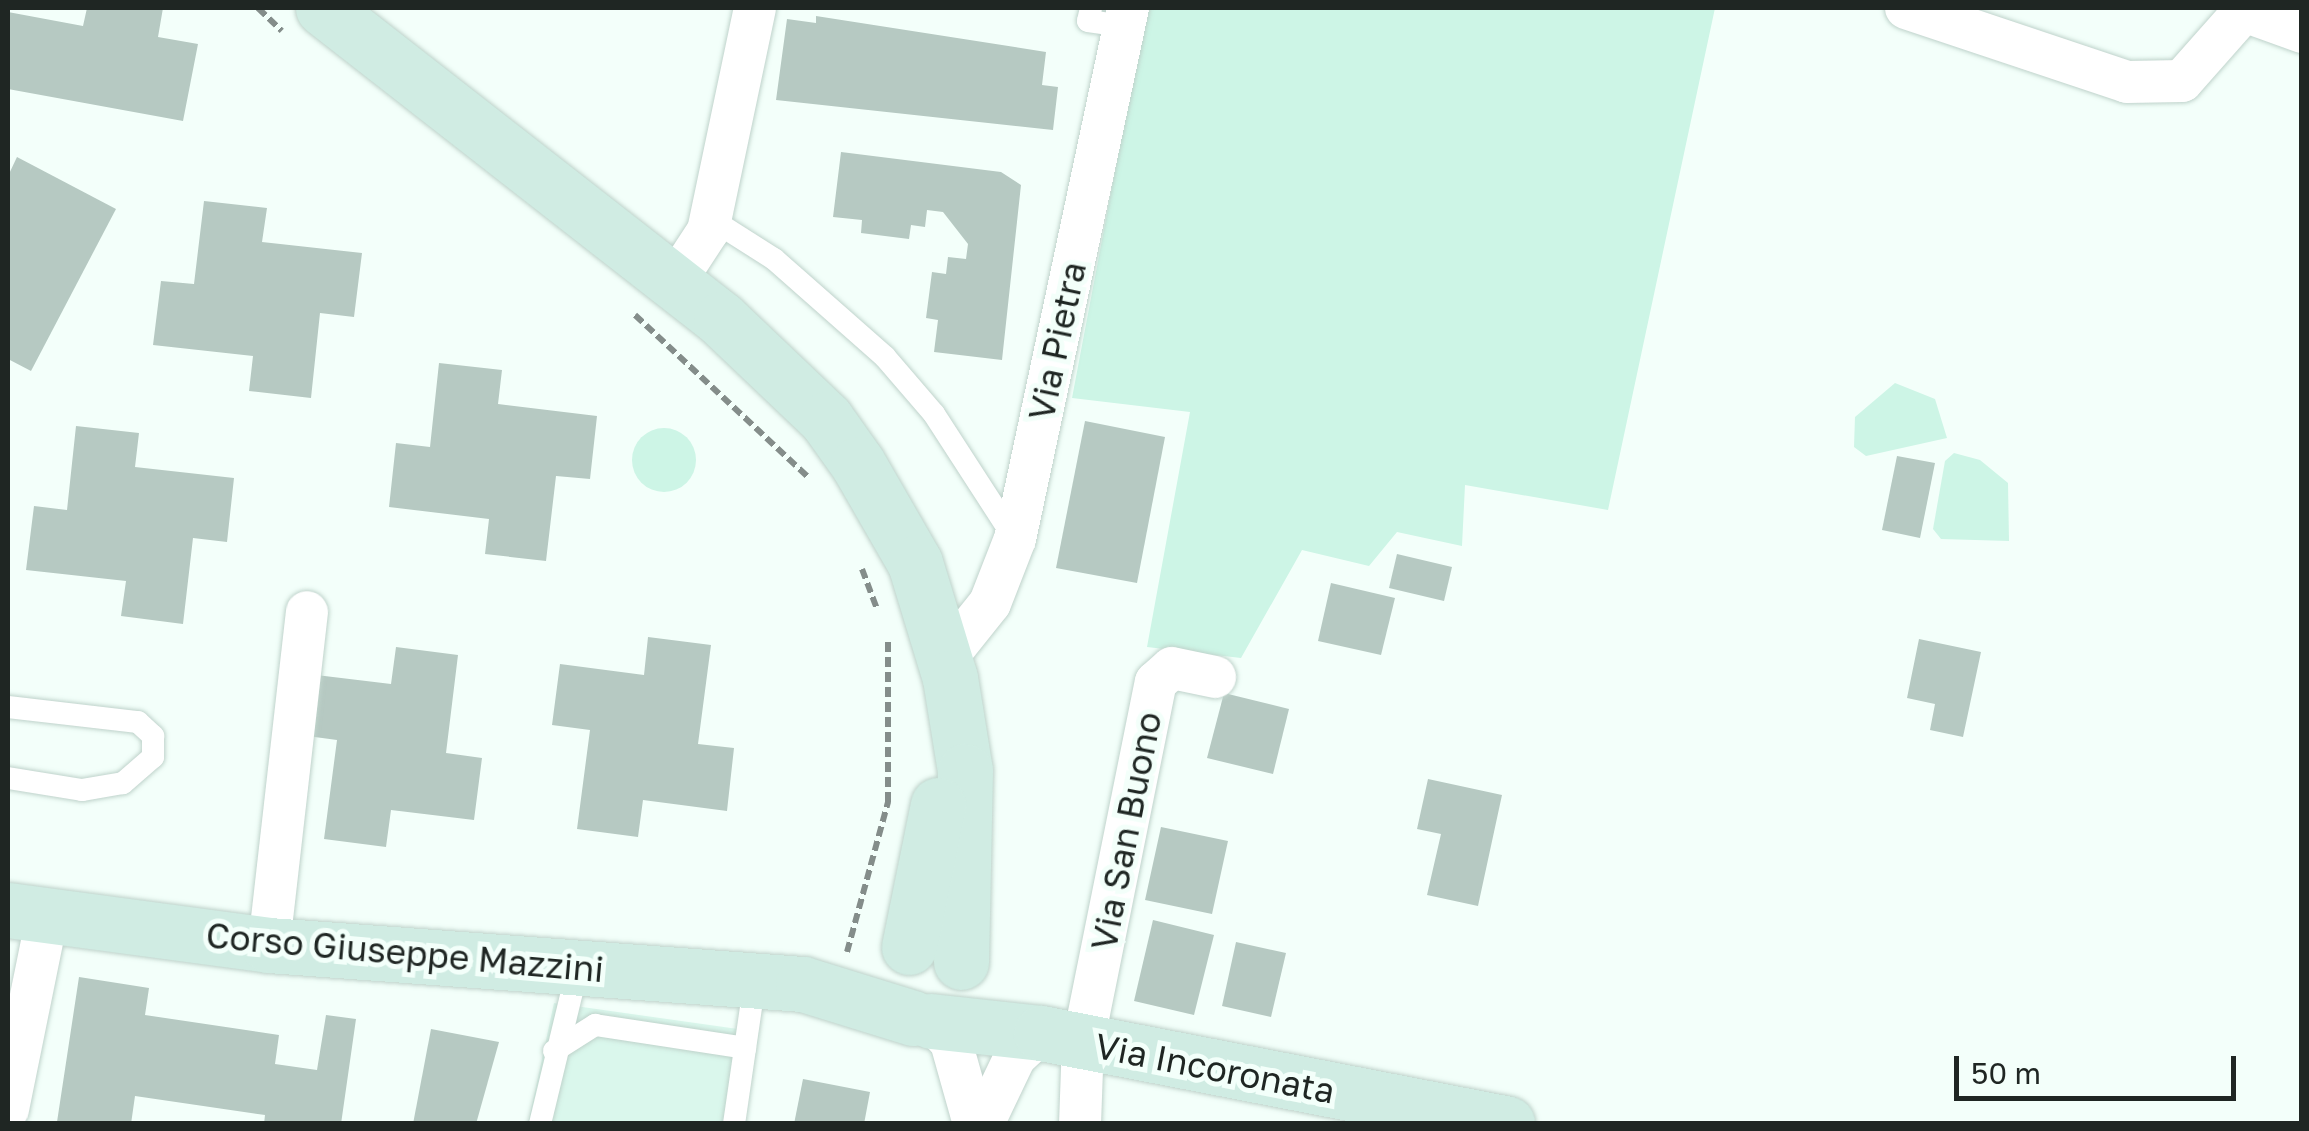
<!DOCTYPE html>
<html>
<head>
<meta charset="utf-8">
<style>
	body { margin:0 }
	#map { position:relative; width:2309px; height:1131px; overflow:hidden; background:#f3fffa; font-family:"Golos Text",sans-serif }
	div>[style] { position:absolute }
	.built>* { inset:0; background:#daf7ec }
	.green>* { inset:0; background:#cdf5e6 }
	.round { border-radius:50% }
	.building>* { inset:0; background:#b6c9c2 }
	.path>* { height:6px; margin-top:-3px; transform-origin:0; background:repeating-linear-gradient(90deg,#848d8a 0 10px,transparent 0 15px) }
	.roads { filter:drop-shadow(0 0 2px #bfd3cb) drop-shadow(0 0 2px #bfd3cb) }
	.service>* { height:22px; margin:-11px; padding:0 11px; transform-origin:11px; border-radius:11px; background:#fff }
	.minor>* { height:42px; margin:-21px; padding:0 21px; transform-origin:21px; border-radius:21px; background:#fff }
	.secondary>* { height:55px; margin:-27.5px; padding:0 27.5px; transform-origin:27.5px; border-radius:27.5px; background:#d0ece3 }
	span { translate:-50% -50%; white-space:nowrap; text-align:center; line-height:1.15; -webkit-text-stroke:10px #f3fffa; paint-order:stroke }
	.street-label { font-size:35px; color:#1f2623 }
	.frame { position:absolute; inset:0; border:10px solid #1f2623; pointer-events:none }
	.scale { position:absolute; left:1954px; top:1056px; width:282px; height:45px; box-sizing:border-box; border:5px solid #1f2623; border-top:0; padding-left:12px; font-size:30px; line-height:35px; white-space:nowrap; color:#1f2623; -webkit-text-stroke:8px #f3fffa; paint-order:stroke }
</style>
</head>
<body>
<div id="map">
	<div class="built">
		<div style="clip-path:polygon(554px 1003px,759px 1032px,745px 1123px,528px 1124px)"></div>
	</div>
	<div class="green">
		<div style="clip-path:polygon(1146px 8px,1715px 8px,1608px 510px,1465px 485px,1462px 546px,1397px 532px,1369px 566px,1302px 550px,1241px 658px,1147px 647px,1190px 412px,1072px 398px)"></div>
		<div style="clip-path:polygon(1895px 383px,1935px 399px,1947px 438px,1866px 456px,1854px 447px,1855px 417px)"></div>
		<div class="round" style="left:632px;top:428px;width:64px;height:64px"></div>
		<div style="clip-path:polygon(1954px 453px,1980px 460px,2008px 483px,2009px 541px,1941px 539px,1933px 529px,1945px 461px)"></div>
	</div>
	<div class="building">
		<div style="clip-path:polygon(87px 8px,163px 8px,158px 37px,198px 44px,183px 121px,8px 89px,8px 12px,83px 26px)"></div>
		<div style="clip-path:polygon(816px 16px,1046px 52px,1042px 85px,1058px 87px,1053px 130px,776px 100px,787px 19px,816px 23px)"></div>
		<div style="clip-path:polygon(841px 152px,1001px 172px,1021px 185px,1002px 360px,934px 352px,938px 320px,926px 318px,932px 272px,946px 274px,948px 257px,966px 259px,968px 244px,943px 212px,927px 210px,925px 227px,911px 225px,909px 239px,861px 233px,862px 220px,833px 217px)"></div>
		<div style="clip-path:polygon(17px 157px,116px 209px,31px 371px,8px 359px,8px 176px)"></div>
		<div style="clip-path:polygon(204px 201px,267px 208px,262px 242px,362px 253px,354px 317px,320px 313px,311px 398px,249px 391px,253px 356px,153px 345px,161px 281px,194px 284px)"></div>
		<div style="clip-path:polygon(439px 363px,502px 370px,498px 404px,597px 416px,590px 479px,556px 476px,546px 561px,485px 554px,489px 519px,389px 507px,396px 443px,430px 447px)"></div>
		<div style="clip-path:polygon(1085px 421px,1165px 437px,1137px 583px,1056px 568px)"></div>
		<div style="clip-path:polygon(76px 426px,139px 433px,135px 467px,234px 478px,227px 542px,193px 538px,183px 624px,121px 616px,126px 581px,26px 570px,34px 506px,67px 510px)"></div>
		<div style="clip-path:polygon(1897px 456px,1935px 463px,1920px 538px,1882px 530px)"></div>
		<div style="clip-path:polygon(1397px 554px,1452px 567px,1444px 601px,1389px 588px)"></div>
		<div style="clip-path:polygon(1331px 583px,1395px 598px,1381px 655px,1318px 641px)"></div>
		<div style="clip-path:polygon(648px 637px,711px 645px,698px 744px,734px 748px,727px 811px,643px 800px,638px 837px,577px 829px,590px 730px,552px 725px,560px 664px,644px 675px)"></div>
		<div style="clip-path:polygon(1919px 639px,1981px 652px,1963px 737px,1930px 730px,1935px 704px,1907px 698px)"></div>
		<div style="clip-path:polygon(396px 647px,458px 655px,446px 753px,482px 758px,474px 820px,391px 810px,386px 847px,324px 839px,337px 740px,300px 735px,308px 674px,391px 684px)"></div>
		<div style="clip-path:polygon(1224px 693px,1289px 709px,1273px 774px,1207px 758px)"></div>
		<div style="clip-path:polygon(1428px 779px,1502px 795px,1478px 906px,1427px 895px,1441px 834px,1417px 829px)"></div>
		<div style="clip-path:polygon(1161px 827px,1228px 841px,1212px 914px,1145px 900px)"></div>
		<div style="clip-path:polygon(1153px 920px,1214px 935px,1194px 1015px,1134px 1001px)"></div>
		<div style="clip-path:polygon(1236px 942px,1286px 953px,1271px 1017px,1222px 1006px)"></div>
		<div style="clip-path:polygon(79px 977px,149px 988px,145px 1015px,279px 1035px,275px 1064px,317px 1070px,326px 1015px,356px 1019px,341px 1124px,264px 1124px,265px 1115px,135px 1096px,131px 1124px,57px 1122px)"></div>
		<div style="clip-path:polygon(431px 1029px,499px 1042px,476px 1124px,413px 1124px)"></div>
		<div style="clip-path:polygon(803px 1079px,870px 1092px,864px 1124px,794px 1124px)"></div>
	</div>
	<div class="path">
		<div style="left:258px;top:8px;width:33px;rotate:44deg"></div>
		<div style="left:635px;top:315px;width:237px;rotate:43.1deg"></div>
		<div style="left:862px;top:569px;width:43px;rotate:69.4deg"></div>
		<div style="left:847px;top:952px;width:156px;rotate:-74.7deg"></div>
		<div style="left:888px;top:802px;width:162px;rotate:-90deg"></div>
	</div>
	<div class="roads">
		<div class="service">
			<div style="left:1091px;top:8px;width:13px;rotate:103deg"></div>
			<div style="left:1088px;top:21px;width:36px;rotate:8deg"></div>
			<div style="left:711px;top:219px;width:75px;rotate:32.4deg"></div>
			<div style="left:774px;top:259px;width:148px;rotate:41.4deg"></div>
			<div style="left:885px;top:357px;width:75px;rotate:49.3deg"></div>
			<div style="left:934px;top:414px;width:145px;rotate:57.1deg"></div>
			<div style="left:8px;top:707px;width:131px;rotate:6.6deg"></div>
			<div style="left:138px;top:722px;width:21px;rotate:43deg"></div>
			<div style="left:153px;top:736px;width:21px;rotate:90deg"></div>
			<div style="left:153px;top:757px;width:40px;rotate:139deg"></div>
			<div style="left:123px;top:783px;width:42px;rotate:170.3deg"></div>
			<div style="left:82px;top:790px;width:75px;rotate:-170.8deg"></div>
			<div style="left:554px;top:1051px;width:49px;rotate:-32.4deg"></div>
			<div style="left:595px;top:1025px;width:152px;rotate:8.7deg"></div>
			<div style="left:540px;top:1124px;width:162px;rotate:-76.4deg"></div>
			<div style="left:734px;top:1124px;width:146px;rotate:-81.7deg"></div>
		</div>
		<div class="minor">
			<div style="left:1906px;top:8px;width:233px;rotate:18.5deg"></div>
			<div style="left:2127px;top:82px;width:55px;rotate:-1deg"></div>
			<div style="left:2182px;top:81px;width:94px;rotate:-48.5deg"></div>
			<div style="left:2244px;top:11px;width:62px;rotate:19.9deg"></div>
			<div style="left:674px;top:283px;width:62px;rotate:-56.8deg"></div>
			<div style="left:708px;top:231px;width:228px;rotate:-78.1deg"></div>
			<div style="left:946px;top:658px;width:70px;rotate:-51.3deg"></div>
			<div style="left:990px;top:603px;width:69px;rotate:-68.7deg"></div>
			<div style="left:1015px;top:539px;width:543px;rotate:-77.99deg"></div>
			<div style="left:269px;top:945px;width:335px;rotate:-83.5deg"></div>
			<div style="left:931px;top:1021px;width:29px;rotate:46deg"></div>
			<div style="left:951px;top:1042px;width:85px;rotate:74.3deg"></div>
			<div style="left:8px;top:1109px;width:196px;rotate:-78.5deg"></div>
			<div style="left:983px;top:1124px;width:74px;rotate:-64.5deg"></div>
			<div style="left:1015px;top:1057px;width:35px;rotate:-43deg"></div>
			<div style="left:1080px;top:1124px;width:81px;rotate:-87.9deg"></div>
			<div style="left:1083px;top:1043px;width:368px;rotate:-78.6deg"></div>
			<div style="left:1156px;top:682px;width:21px;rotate:-41deg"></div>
			<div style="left:1172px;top:668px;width:44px;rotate:11.8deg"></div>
		</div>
		<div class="secondary">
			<div style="left:323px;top:8px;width:505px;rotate:38deg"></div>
			<div style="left:721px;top:319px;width:145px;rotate:43.6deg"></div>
			<div style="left:826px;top:419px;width:55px;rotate:54.6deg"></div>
			<div style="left:858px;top:464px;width:114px;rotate:60.1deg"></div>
			<div style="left:915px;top:563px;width:120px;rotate:73.1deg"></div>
			<div style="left:950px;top:678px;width:94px;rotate:80.8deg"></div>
			<div style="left:965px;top:771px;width:191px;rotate:91.2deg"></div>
			<div style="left:8px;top:910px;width:263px;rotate:7.6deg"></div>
			<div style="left:269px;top:945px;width:535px;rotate:4.18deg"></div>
			<div style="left:803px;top:984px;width:115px;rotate:17.2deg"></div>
			<div style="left:909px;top:947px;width:145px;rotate:-78.5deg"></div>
			<div style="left:931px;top:1021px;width:111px;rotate:6.2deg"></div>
			<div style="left:1041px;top:1033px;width:475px;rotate:11deg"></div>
		</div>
	</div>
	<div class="street-label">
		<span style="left:1057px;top:341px;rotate:-78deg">Via Pietra</span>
		<span style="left:1126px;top:831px;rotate:-79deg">Via San Buono</span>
		<span style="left:405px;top:952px;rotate:5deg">Corso Giuseppe Mazzini</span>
		<span style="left:1215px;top:1068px;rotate:11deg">Via Incoronata</span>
	</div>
	<div class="frame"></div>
	<div class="scale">50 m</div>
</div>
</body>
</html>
